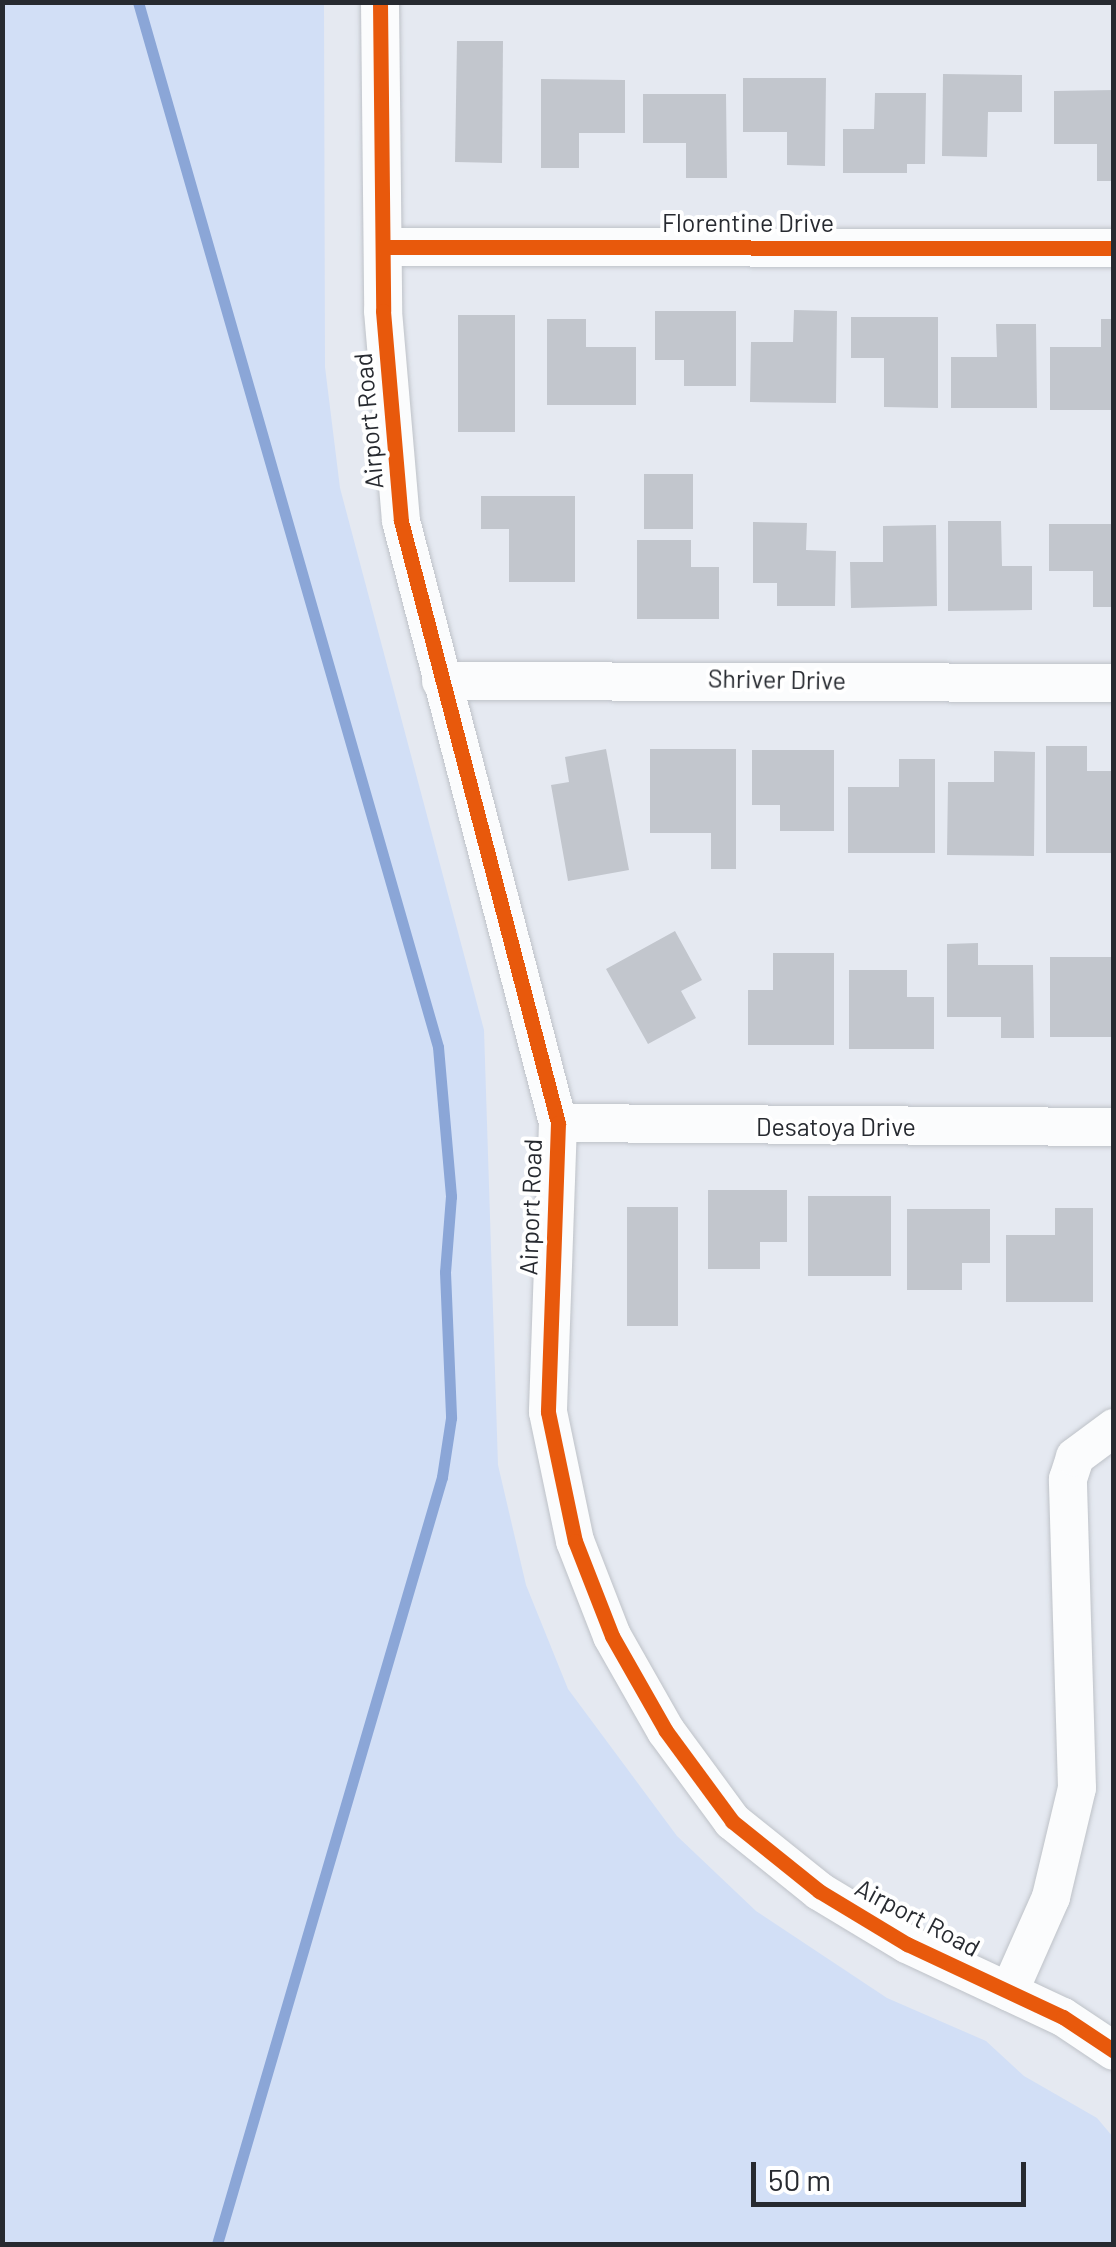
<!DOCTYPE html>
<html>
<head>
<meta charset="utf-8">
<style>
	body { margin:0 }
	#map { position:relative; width:1116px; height:2247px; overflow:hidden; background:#e5e9f1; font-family:Barlow,sans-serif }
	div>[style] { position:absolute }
	.green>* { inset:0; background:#d2dff6 }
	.stream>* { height:11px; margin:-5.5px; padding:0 5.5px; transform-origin:5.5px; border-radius:5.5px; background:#8ba6d7 }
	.building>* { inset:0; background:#c2c6cd }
	.roads { filter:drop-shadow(0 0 2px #bec2c8) drop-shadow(0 0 2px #bec2c8) }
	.minor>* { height:38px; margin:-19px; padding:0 19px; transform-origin:19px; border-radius:19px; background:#fbfcfd }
	.cycleway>* { height:15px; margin:-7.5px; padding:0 7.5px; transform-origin:7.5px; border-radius:7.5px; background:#e8590c }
	span { translate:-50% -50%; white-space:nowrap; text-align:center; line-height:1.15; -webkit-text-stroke:8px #fff; paint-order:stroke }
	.street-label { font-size:25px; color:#272a30 }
	.frame { position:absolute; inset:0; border:5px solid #272a30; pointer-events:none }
	.scale { position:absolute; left:751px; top:2162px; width:275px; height:45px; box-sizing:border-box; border:5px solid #272a30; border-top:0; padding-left:12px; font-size:30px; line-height:35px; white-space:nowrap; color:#272a30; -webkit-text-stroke:8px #fff; paint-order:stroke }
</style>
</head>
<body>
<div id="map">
	<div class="green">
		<div style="clip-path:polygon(3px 2px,324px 3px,325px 367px,340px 488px,484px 1030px,498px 1465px,526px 1585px,568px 1689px,677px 1836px,756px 1911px,887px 1998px,986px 2041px,1024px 2076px,1097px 2118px,1113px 2137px,1113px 2244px,3px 2244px)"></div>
	</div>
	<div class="stream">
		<div style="left:138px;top:2px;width:1087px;rotate:73.98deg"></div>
		<div style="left:438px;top:1047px;width:150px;rotate:85deg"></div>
		<div style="left:451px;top:1196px;width:76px;rotate:94.5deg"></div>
		<div style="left:445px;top:1272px;width:146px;rotate:87.6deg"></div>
		<div style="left:451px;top:1418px;width:60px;rotate:98.7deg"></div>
		<div style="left:442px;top:1477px;width:799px;rotate:106.35deg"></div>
	</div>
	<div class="building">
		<div style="clip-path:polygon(457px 41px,503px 41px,502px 163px,455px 162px)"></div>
		<div style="clip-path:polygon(943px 74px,1022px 75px,1022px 112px,988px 112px,987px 157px,942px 156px)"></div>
		<div style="clip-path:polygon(743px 78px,826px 78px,825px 166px,787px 165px,787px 132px,743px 132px)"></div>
		<div style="clip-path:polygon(541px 79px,625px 80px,625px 133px,579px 133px,579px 168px,541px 168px)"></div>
		<div style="clip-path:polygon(1114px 90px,1114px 181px,1097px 181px,1097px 144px,1054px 144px,1054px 91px)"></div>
		<div style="clip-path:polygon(875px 93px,926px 93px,925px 164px,907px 164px,907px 173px,843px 173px,843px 129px,874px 129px)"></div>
		<div style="clip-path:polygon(643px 94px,726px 94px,727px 178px,686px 178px,686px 143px,643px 143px)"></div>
		<div style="clip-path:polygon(794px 310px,837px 311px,836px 403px,750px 402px,751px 342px,793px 342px)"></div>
		<div style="clip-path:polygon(655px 311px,736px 311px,736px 386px,684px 386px,684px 360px,655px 360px)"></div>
		<div style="clip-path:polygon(458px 315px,515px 315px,515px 432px,458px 432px)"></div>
		<div style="clip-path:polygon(851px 317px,938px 317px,938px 408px,884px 407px,884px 358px,851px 358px)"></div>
		<div style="clip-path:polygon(547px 319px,586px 319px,586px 347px,636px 347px,636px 405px,547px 405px)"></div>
		<div style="clip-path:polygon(1101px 319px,1114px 319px,1114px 410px,1050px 410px,1050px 347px,1101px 347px)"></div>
		<div style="clip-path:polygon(996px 324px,1036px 324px,1037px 408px,951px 408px,951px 357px,997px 357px)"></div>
		<div style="clip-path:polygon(644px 474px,693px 474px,693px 529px,644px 529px)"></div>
		<div style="clip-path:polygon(481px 496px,575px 496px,575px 582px,509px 582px,509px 529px,481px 529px)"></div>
		<div style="clip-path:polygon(948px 521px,1001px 521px,1002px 566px,1032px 566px,1032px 610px,948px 611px)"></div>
		<div style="clip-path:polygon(753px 522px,807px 523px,806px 550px,836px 551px,835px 606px,777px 606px,777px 583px,753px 583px)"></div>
		<div style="clip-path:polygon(1049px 524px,1114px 524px,1114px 607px,1093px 607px,1093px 571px,1049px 571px)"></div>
		<div style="clip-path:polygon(936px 525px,937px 606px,851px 608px,850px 562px,883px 562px,883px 526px)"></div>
		<div style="clip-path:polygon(637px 540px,691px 540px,691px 567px,719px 567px,719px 619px,637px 619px)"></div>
		<div style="clip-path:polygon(1046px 746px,1087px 746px,1087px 771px,1114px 771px,1114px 853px,1046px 853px)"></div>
		<div style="clip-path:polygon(606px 749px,629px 870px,568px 881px,551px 785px,569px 782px,565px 757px)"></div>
		<div style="clip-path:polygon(650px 749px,736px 749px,736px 869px,711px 869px,711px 833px,650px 833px)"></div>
		<div style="clip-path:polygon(752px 750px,834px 750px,834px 831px,780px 831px,780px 805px,752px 805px)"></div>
		<div style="clip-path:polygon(994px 751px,1035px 752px,1034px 856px,947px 855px,948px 782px,994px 782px)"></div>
		<div style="clip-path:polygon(899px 759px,935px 759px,935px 853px,848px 853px,848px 787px,899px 787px)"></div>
		<div style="clip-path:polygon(675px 931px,702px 980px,681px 991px,696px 1018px,648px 1044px,606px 969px)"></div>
		<div style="clip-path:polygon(978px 943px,978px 965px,1033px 965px,1034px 1038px,1001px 1038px,1001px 1017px,947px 1017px,947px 944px)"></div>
		<div style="clip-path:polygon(773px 953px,834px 953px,834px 1045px,748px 1045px,748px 990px,773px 990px)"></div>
		<div style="clip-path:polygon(1050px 957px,1114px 957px,1114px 1037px,1050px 1037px)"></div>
		<div style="clip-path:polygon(849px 970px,907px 970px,907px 997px,934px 997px,934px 1049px,849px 1049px)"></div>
		<div style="clip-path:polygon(708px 1190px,787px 1190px,787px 1242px,760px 1242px,760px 1269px,708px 1269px)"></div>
		<div style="clip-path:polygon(808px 1196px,891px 1196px,891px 1276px,808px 1276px)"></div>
		<div style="clip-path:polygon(627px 1207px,678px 1207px,678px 1326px,627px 1326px)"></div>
		<div style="clip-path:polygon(1055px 1208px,1093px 1208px,1093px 1302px,1006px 1302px,1006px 1235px,1055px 1235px)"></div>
		<div style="clip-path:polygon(907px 1209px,990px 1209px,990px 1263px,962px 1263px,962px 1290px,907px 1290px)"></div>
	</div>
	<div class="roads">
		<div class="minor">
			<div style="left:380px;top:2px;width:309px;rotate:89.4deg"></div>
			<div style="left:383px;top:311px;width:211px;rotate:85.1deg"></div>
			<div style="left:401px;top:521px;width:622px;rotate:75.38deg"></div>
			<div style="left:558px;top:1123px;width:289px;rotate:92deg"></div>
			<div style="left:548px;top:1412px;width:132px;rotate:78.2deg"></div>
			<div style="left:575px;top:1541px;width:102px;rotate:68.7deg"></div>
			<div style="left:612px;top:1636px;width:109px;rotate:60.4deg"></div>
			<div style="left:666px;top:1731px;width:112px;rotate:53.7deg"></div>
			<div style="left:732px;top:1821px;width:112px;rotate:38.8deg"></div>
			<div style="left:819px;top:1891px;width:103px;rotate:31.1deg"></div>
			<div style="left:907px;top:1944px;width:172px;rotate:25.1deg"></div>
			<div style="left:1063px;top:2017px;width:61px;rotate:33.7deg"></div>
			<div style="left:383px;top:247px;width:731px;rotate:0.08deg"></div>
			<div style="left:441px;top:681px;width:673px;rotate:0.17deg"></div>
			<div style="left:558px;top:1123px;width:556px;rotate:0.41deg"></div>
			<div style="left:1009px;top:1992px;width:104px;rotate:-66.1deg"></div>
			<div style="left:1051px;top:1897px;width:112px;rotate:-76.6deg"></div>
			<div style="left:1077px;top:1788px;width:309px;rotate:-91.7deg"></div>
			<div style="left:1068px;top:1479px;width:23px;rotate:-72deg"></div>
			<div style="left:1075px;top:1457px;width:49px;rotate:-36.6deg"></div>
		</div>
	</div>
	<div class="cycleway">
		<div style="left:380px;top:2px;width:309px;rotate:89.4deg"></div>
		<div style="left:383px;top:311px;width:211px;rotate:85.1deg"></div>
		<div style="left:401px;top:521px;width:622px;rotate:75.38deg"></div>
		<div style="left:558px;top:1123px;width:289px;rotate:92deg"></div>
		<div style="left:548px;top:1412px;width:132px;rotate:78.2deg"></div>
		<div style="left:575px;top:1541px;width:102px;rotate:68.7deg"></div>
		<div style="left:612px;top:1636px;width:109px;rotate:60.4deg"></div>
		<div style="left:666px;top:1731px;width:112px;rotate:53.7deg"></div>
		<div style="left:732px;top:1821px;width:112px;rotate:38.8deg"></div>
		<div style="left:819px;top:1891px;width:103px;rotate:31.1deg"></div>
		<div style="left:907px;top:1944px;width:172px;rotate:25.1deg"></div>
		<div style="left:1063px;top:2017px;width:61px;rotate:33.7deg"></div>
		<div style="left:383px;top:247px;width:731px;rotate:0.08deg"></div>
	</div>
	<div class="street-label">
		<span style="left:748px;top:222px">Florentine Drive</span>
		<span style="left:368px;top:421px;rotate:-95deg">Airport Road</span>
		<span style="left:777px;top:679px;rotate:1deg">Shriver Drive</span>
		<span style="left:836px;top:1126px">Desatoya Drive</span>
		<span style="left:530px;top:1207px;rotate:-88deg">Airport Road</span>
		<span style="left:918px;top:1917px;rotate:28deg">Airport Road</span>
	</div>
	<div class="frame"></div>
	<div class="scale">50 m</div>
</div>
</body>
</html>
